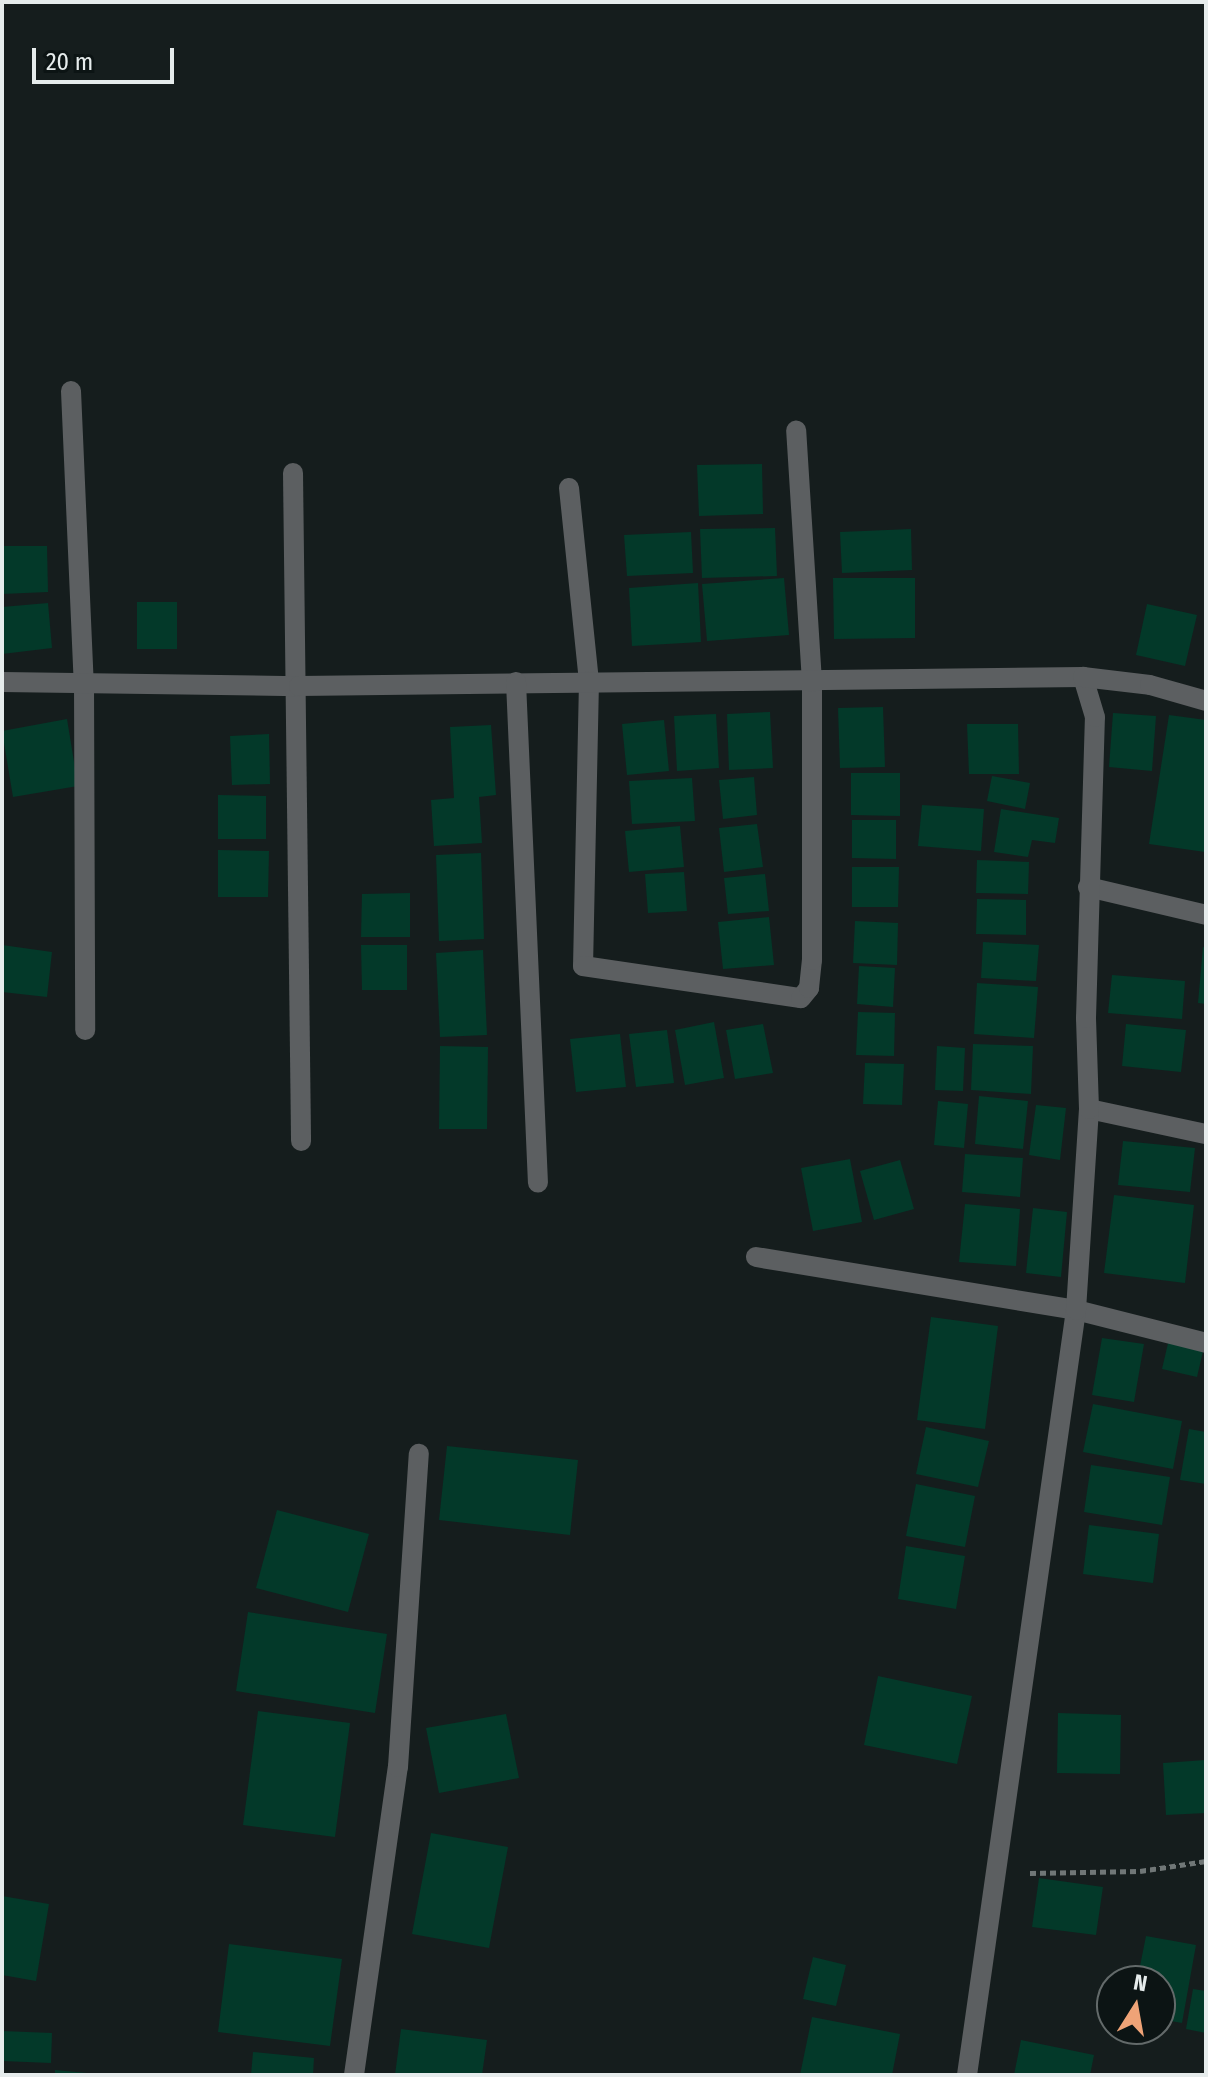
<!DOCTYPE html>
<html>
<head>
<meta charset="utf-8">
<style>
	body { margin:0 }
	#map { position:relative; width:1208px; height:2077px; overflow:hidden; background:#151d1d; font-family:"Fira Sans Condensed",sans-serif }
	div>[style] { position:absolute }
	.building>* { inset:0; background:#033929 }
	.path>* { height:5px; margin-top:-2.5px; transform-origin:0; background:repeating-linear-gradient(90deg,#707777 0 6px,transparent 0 10px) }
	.street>* { height:20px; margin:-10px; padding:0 10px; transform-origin:10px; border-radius:10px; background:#5c5f61 }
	span { translate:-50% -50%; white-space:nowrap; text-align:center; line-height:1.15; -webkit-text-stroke:7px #0c1414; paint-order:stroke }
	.frame { position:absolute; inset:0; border:4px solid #e6ecec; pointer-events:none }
	.north { position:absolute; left:1096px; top:1965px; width:80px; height:80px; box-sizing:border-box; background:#0c1414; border:2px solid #636a6a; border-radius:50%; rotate:11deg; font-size:22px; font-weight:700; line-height:32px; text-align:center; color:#e6ecec }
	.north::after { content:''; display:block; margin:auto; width:28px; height:36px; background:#efa377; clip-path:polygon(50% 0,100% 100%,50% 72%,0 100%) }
	.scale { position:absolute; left:32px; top:48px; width:142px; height:36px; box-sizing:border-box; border:4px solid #e6ecec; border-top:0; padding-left:10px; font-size:24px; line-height:28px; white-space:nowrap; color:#e6ecec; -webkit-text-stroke:6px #0c1414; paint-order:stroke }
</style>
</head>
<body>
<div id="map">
	<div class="building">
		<div style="clip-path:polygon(762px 464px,763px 514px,699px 516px,697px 465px)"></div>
		<div style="clip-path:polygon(775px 528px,777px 576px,702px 578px,700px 529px)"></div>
		<div style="clip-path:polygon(911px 529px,912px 570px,842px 573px,840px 532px)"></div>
		<div style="clip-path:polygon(691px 532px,693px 573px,627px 576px,624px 535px)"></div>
		<div style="clip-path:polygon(2px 546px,47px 546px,48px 592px,2px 594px)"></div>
		<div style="clip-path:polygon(784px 578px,789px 635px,707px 641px,702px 584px)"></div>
		<div style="clip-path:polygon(833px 578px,915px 578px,915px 638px,834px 639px)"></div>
		<div style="clip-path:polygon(698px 583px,701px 642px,632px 646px,629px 588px)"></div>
		<div style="clip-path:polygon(137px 602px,177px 602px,177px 649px,137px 649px)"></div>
		<div style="clip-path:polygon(48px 603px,52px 648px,2px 654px,2px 607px)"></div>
		<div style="clip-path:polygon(1147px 604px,1197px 615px,1185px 666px,1136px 655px)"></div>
		<div style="clip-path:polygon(883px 707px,885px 767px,840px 768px,838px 708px)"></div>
		<div style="clip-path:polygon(770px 712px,773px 768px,729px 770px,727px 714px)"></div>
		<div style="clip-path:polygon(1113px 713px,1156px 716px,1152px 771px,1109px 767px)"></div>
		<div style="clip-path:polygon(716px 714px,719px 768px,677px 771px,674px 716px)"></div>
		<div style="clip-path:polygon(1169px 715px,1206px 720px,1205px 852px,1149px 844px)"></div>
		<div style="clip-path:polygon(67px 719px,78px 786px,13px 797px,2px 731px)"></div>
		<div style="clip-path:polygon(664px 720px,669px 771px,627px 775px,622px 724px)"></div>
		<div style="clip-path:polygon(967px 724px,1018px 724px,1019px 774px,969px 774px)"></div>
		<div style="clip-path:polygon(491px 725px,496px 795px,479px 797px,482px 843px,434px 846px,431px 800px,454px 798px,450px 727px)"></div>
		<div style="clip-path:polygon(269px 734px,270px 784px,232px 785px,230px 736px)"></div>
		<div style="clip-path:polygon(851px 773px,900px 773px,900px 816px,851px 815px)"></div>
		<div style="clip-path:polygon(992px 776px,1030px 783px,1025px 809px,987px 801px)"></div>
		<div style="clip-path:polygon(754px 777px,757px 815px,723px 819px,719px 780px)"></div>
		<div style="clip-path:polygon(692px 778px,695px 821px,632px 824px,629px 781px)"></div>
		<div style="clip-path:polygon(218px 795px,266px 796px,266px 839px,218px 839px)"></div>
		<div style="clip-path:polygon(922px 805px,984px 809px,981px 851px,918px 846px)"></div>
		<div style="clip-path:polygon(1001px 809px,1059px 818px,1055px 843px,1032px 840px,1028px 857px,994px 852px)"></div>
		<div style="clip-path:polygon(852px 820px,896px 820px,896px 859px,852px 858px)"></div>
		<div style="clip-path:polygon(757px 824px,763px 867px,724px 872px,719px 828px)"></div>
		<div style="clip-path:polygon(680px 826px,684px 867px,629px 872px,625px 831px)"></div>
		<div style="clip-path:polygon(218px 850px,269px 851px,268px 897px,218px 897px)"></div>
		<div style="clip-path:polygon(481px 853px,484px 939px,439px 941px,436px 855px)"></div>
		<div style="clip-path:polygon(977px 860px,1029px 862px,1028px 894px,976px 893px)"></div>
		<div style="clip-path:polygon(852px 867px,899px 867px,898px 907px,852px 907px)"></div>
		<div style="clip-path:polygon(684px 872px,687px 911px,648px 913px,645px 874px)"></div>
		<div style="clip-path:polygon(765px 874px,769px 911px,728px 914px,724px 878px)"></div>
		<div style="clip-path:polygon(410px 893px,410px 937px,361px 937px,362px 894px)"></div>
		<div style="clip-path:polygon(977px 899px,1026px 900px,1026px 935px,976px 934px)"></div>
		<div style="clip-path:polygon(769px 917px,774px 965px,723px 969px,718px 922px)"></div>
		<div style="clip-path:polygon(855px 921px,898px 923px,897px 965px,853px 963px)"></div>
		<div style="clip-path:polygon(983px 942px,1039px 945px,1036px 981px,981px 978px)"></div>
		<div style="clip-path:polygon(2px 945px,52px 952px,47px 997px,2px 992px)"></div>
		<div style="clip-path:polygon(361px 945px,407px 945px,407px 990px,362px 990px)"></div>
		<div style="clip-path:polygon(1203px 947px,1206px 948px,1206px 1004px,1198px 1003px)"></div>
		<div style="clip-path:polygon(483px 950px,487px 1035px,440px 1037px,436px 953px)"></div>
		<div style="clip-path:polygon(859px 966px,895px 968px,893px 1007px,857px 1004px)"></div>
		<div style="clip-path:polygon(1112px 975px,1185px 981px,1182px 1019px,1108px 1013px)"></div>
		<div style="clip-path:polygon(977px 983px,1038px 987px,1034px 1038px,974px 1034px)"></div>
		<div style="clip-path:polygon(858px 1012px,895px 1013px,894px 1056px,856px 1055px)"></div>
		<div style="clip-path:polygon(714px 1022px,724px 1078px,685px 1085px,675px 1030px)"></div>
		<div style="clip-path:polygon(763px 1024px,773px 1073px,735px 1079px,726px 1030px)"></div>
		<div style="clip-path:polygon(1126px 1024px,1186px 1030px,1181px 1072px,1122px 1066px)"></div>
		<div style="clip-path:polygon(667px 1030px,674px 1083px,636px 1087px,629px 1034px)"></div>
		<div style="clip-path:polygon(620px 1034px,626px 1087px,576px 1092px,570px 1039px)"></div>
		<div style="clip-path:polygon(973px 1044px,1033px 1046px,1031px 1094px,971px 1090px)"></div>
		<div style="clip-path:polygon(440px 1046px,488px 1047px,487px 1129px,439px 1129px)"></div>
		<div style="clip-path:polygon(937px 1046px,965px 1048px,963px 1091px,935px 1090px)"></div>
		<div style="clip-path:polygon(865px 1063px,904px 1064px,902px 1105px,863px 1104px)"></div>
		<div style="clip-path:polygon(979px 1096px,1028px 1101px,1023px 1149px,975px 1144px)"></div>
		<div style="clip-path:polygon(938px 1101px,968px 1104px,964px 1148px,934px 1145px)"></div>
		<div style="clip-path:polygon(1036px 1105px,1066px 1108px,1060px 1160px,1029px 1155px)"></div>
		<div style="clip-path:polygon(1123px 1141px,1195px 1148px,1190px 1192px,1118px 1185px)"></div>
		<div style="clip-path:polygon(965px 1154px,1023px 1158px,1020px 1197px,962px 1192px)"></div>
		<div style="clip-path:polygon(850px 1159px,862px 1222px,813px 1231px,801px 1168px)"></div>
		<div style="clip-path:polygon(900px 1160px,914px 1209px,874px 1220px,860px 1171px)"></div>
		<div style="clip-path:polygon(1114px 1195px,1194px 1205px,1185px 1283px,1104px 1273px)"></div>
		<div style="clip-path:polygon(965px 1204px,1020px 1209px,1016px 1266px,959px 1262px)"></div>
		<div style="clip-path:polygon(1033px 1208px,1067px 1212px,1061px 1277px,1026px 1273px)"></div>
		<div style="clip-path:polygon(931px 1317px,998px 1326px,985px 1429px,917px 1420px)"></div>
		<div style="clip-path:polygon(1102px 1338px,1144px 1344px,1134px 1402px,1092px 1395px)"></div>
		<div style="clip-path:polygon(1169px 1339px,1204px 1347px,1197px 1377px,1162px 1369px)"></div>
		<div style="clip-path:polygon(1093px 1404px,1182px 1421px,1173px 1469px,1083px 1452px)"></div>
		<div style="clip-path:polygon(926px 1427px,989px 1441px,978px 1487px,916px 1474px)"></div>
		<div style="clip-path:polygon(1189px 1429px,1206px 1432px,1206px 1484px,1180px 1480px)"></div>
		<div style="clip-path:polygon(447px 1446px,578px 1460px,570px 1535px,439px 1520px)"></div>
		<div style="clip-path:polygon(1091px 1465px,1170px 1477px,1162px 1525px,1084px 1512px)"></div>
		<div style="clip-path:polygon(916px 1484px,975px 1496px,965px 1547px,906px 1536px)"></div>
		<div style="clip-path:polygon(277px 1510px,369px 1534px,348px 1612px,256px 1588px)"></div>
		<div style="clip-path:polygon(1089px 1525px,1159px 1534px,1153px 1583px,1083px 1574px)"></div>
		<div style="clip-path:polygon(906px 1546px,965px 1556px,956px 1609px,898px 1599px)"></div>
		<div style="clip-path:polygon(248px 1612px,387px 1634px,375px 1713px,236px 1691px)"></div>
		<div style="clip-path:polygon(878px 1676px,972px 1696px,957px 1764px,864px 1745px)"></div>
		<div style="clip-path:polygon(258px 1711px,350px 1723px,335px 1837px,243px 1825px)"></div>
		<div style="clip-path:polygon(1058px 1713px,1121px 1715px,1120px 1774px,1057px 1773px)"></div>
		<div style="clip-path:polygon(506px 1714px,519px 1778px,439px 1793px,426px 1728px)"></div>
		<div style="clip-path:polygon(1206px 1760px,1206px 1813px,1166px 1815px,1163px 1763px)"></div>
		<div style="clip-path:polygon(431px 1833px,508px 1847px,489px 1948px,412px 1934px)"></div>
		<div style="clip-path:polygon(1039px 1878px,1103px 1887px,1096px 1935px,1032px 1927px)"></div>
		<div style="clip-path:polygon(2px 1896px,49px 1904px,36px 1981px,2px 1975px)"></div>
		<div style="clip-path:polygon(1146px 1936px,1196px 1945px,1182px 2023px,1160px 2019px,1160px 1981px,1137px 1981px)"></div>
		<div style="clip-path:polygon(229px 1944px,342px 1959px,330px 2046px,218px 2032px)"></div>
		<div style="clip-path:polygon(813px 1957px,846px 1965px,836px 2006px,803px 1999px)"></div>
		<div style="clip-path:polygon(1193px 1989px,1206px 1991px,1206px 2033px,1186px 2029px)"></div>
		<div style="clip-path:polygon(812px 2017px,900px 2034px,892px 2075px,800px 2075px)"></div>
		<div style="clip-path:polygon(401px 2029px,487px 2040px,482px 2075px,395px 2075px)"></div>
		<div style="clip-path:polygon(2px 2031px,52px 2033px,51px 2063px,2px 2061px)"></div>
		<div style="clip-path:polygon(1021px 2040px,1094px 2055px,1090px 2075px,1014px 2075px)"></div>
		<div style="clip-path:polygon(253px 2052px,314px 2058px,313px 2075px,251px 2075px)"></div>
		<div style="clip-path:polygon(55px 2070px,87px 2073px,87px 2075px,55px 2075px)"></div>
	</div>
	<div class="path">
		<div style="left:1030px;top:1873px;width:110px;rotate:-1deg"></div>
		<div style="left:1140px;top:1871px;width:67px;rotate:-8.6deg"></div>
	</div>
	<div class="street">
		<div style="left:71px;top:391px;width:292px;rotate:87.5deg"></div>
		<div style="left:84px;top:683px;width:347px;rotate:89.8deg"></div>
		<div style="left:293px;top:473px;width:668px;rotate:89.31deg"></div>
		<div style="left:569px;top:488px;width:194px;rotate:84.1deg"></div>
		<div style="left:589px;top:681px;width:285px;rotate:91.2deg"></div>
		<div style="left:583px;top:966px;width:220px;rotate:8.4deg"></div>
		<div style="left:801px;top:998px;width:13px;rotate:-51deg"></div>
		<div style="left:809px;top:988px;width:28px;rotate:-84deg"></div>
		<div style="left:812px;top:960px;width:278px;rotate:-90deg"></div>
		<div style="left:812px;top:682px;width:252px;rotate:-93.6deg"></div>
		<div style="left:2px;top:682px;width:297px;rotate:0.8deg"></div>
		<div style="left:299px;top:686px;width:784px;rotate:-0.66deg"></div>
		<div style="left:516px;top:682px;width:501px;rotate:87.49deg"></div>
		<div style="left:1088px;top:887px;width:121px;rotate:13.3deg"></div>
		<div style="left:1089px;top:1109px;width:120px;rotate:12.1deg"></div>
		<div style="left:756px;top:1257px;width:324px;rotate:9.4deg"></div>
		<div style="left:1076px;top:1310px;width:134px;rotate:14.2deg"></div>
		<div style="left:354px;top:2075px;width:311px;rotate:-81.9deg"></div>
		<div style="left:398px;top:1767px;width:314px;rotate:-86.2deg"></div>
		<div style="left:967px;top:2075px;width:773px;rotate:-81.89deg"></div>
		<div style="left:1076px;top:1310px;width:201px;rotate:-86.3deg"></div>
		<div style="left:1089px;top:1109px;width:91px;rotate:-91.9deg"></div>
		<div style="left:1086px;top:1018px;width:301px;rotate:-88.3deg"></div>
		<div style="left:1095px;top:717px;width:42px;rotate:-106.7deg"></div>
		<div style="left:1083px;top:677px;width:67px;rotate:6.8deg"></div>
		<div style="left:1150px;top:685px;width:58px;rotate:15.9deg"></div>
	</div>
	<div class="frame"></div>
	<div class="north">N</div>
	<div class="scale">20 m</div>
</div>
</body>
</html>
